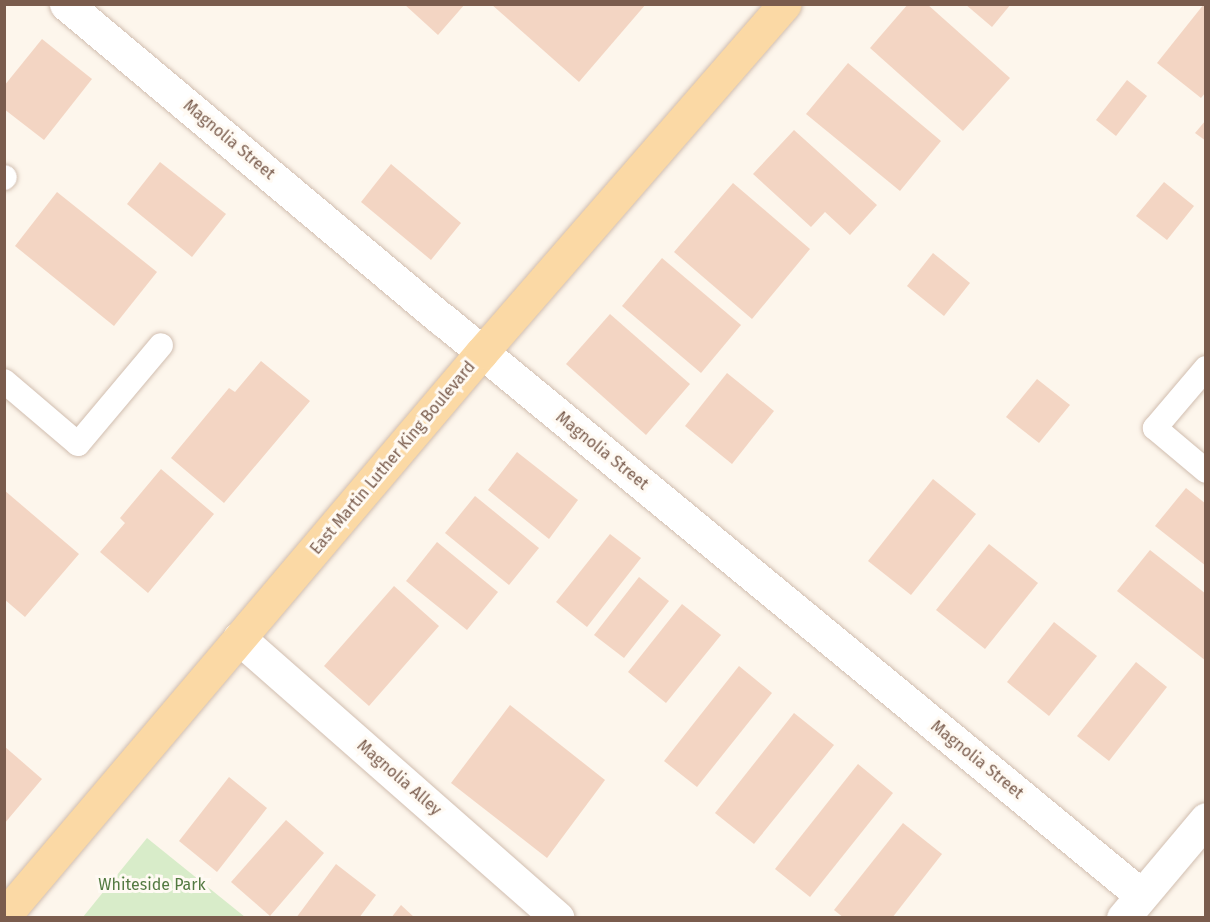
<!DOCTYPE html>
<html>
<head>
<meta charset="utf-8">
<style>
	body { margin:0 }
	#map { position:relative; width:1210px; height:922px; overflow:hidden; background:#fdf6ec; font-family:"Fira Sans",sans-serif }
	div>[style] { position:absolute }
	.green>* { inset:0; background:#d8ecc9 }
	.building>* { inset:0; background:#f3d5c3 }
	.roads { filter:drop-shadow(0 0 2px #d1beb0) drop-shadow(0 0 2px #d1beb0) }
	.lane>* { height:24px; margin:-12px; padding:0 12px; transform-origin:12px; border-radius:12px; background:#fff }
	.street>* { height:33px; margin:-16.5px; padding:0 16.5px; transform-origin:16.5px; border-radius:16.5px; background:#fff }
	.primary>* { height:33px; margin:-16.5px; padding:0 16.5px; transform-origin:16.5px; border-radius:16.5px; background:#fbd9a5 }
	span { translate:-50% -50%; white-space:nowrap; text-align:center; line-height:1.15; -webkit-text-stroke:6px #fffaf3; paint-order:stroke }
	.street-label { font-size:16px; color:#7a5c4d }
	.park-label { font-size:16px; color:#537a41 }
	.frame { position:absolute; inset:0; border:6px solid #7a5c4d; pointer-events:none }
</style>
</head>
<body>
<div id="map">
	<div class="green">
		<div style="clip-path:polygon(147px 838px,245px 917px,83px 917px)"></div>
	</div>
	<div class="building">
		<div style="clip-path:polygon(404px 4px,465px 4px,438px 35px)"></div>
		<div style="clip-path:polygon(491px 4px,646px 4px,579px 82px)"></div>
		<div style="clip-path:polygon(908px 4px,927px 4px,1010px 78px,963px 131px,870px 48px)"></div>
		<div style="clip-path:polygon(965px 4px,1011px 4px,992px 27px)"></div>
		<div style="clip-path:polygon(1204px 4px,1206px 92px,1201px 98px,1157px 63px)"></div>
		<div style="clip-path:polygon(42px 39px,92px 79px,44px 140px,4px 109px,4px 86px)"></div>
		<div style="clip-path:polygon(848px 63px,941px 141px,900px 191px,806px 114px)"></div>
		<div style="clip-path:polygon(1127px 80px,1147px 96px,1116px 136px,1096px 120px)"></div>
		<div style="clip-path:polygon(1206px 120px,1206px 141px,1195px 133px)"></div>
		<div style="clip-path:polygon(794px 130px,877px 205px,850px 235px,825px 212px,811px 227px,753px 174px)"></div>
		<div style="clip-path:polygon(160px 162px,226px 214px,192px 257px,127px 204px)"></div>
		<div style="clip-path:polygon(391px 164px,461px 223px,431px 260px,361px 202px)"></div>
		<div style="clip-path:polygon(1164px 182px,1194px 206px,1167px 240px,1136px 216px)"></div>
		<div style="clip-path:polygon(733px 183px,810px 249px,752px 319px,674px 252px)"></div>
		<div style="clip-path:polygon(57px 192px,157px 272px,114px 326px,15px 246px)"></div>
		<div style="clip-path:polygon(933px 253px,970px 283px,944px 316px,907px 286px)"></div>
		<div style="clip-path:polygon(662px 258px,741px 325px,701px 373px,622px 306px)"></div>
		<div style="clip-path:polygon(610px 314px,690px 384px,646px 435px,566px 364px)"></div>
		<div style="clip-path:polygon(261px 361px,310px 401px,224px 503px,171px 458px,229px 388px,235px 392px)"></div>
		<div style="clip-path:polygon(727px 373px,774px 411px,732px 464px,685px 426px)"></div>
		<div style="clip-path:polygon(1037px 379px,1070px 405px,1039px 443px,1006px 417px)"></div>
		<div style="clip-path:polygon(517px 452px,578px 500px,549px 539px,488px 490px)"></div>
		<div style="clip-path:polygon(161px 469px,214px 514px,148px 593px,100px 552px,125px 523px,120px 518px)"></div>
		<div style="clip-path:polygon(933px 479px,976px 514px,911px 595px,868px 561px)"></div>
		<div style="clip-path:polygon(1186px 488px,1206px 504px,1206px 566px,1155px 526px)"></div>
		<div style="clip-path:polygon(4px 490px,79px 554px,25px 617px,4px 599px)"></div>
		<div style="clip-path:polygon(475px 496px,539px 548px,509px 585px,445px 533px)"></div>
		<div style="clip-path:polygon(610px 534px,641px 558px,587px 627px,556px 602px)"></div>
		<div style="clip-path:polygon(437px 542px,498px 592px,467px 630px,406px 581px)"></div>
		<div style="clip-path:polygon(989px 544px,1038px 583px,985px 649px,936px 610px)"></div>
		<div style="clip-path:polygon(1150px 550px,1206px 594px,1206px 661px,1117px 591px)"></div>
		<div style="clip-path:polygon(639px 577px,669px 601px,624px 658px,594px 635px)"></div>
		<div style="clip-path:polygon(394px 586px,439px 626px,369px 706px,324px 666px)"></div>
		<div style="clip-path:polygon(682px 604px,721px 635px,666px 703px,628px 672px)"></div>
		<div style="clip-path:polygon(1054px 622px,1097px 656px,1049px 716px,1007px 682px)"></div>
		<div style="clip-path:polygon(1136px 662px,1167px 687px,1109px 761px,1077px 736px)"></div>
		<div style="clip-path:polygon(739px 666px,772px 693px,697px 787px,664px 761px)"></div>
		<div style="clip-path:polygon(510px 705px,605px 780px,547px 858px,451px 783px)"></div>
		<div style="clip-path:polygon(794px 713px,834px 745px,754px 844px,715px 813px)"></div>
		<div style="clip-path:polygon(4px 746px,42px 779px,4px 824px)"></div>
		<div style="clip-path:polygon(858px 764px,893px 793px,810px 897px,775px 869px)"></div>
		<div style="clip-path:polygon(229px 777px,267px 808px,217px 872px,179px 841px)"></div>
		<div style="clip-path:polygon(286px 820px,324px 853px,270px 916px,231px 882px)"></div>
		<div style="clip-path:polygon(903px 823px,942px 854px,892px 918px,844px 918px,834px 910px)"></div>
		<div style="clip-path:polygon(336px 864px,376px 895px,359px 918px,296px 918px)"></div>
		<div style="clip-path:polygon(401px 905px,415px 918px,391px 918px)"></div>
	</div>
	<div class="roads">
		<div class="lane">
			<div style="left:4px;top:178px;width:1px;rotate:-45deg"></div>
			<div style="left:1206px;top:368px;width:79px;rotate:130.4deg"></div>
			<div style="left:1155px;top:428px;width:67px;rotate:40.1deg"></div>
			<div style="left:4px;top:381px;width:97px;rotate:40.4deg"></div>
			<div style="left:78px;top:444px;width:129px;rotate:-50deg"></div>
		</div>
		<div class="street">
			<div style="left:66px;top:4px;width:491px;rotate:40deg"></div>
			<div style="left:442px;top:319px;width:906px;rotate:39.49deg"></div>
			<div style="left:239px;top:638px;width:424px;rotate:41.3deg"></div>
			<div style="left:1123px;top:918px;width:129px;rotate:-50deg"></div>
		</div>
		<div class="primary">
			<div style="left:4px;top:916px;width:739px;rotate:-49.72deg"></div>
			<div style="left:482px;top:352px;width:461px;rotate:-49deg"></div>
		</div>
	</div>
	<div class="street-label">
		<span style="left:229px;top:140px;rotate:40deg">Magnolia Street</span>
		<span style="left:602px;top:451px;rotate:39deg">Magnolia Street</span>
		<span style="left:393px;top:458px;rotate:-50deg">East Martin Luther King Boulevard</span>
		<span style="left:977px;top:760px;rotate:39deg">Magnolia Street</span>
		<span style="left:399px;top:778px;rotate:41deg">Magnolia Alley</span>
	</div>
	<div class="park-label">
		<span style="left:152px;top:885px">Whiteside Park</span>
	</div>
	<div class="frame"></div>
</div>
</body>
</html>
